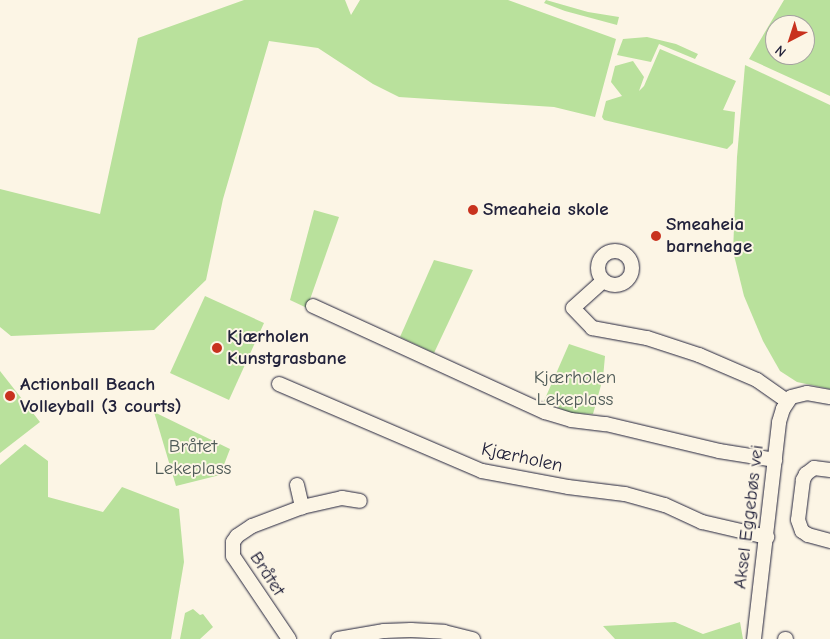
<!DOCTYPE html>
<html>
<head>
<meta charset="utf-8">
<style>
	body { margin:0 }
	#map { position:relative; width:830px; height:639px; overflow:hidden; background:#fcf5e5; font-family:"Comic Neue",sans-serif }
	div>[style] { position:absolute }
	.green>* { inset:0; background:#b9e19c }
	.roads { filter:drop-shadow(0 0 1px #22223b) drop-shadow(0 0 1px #22223b) }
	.minor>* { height:14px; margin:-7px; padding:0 7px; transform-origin:7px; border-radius:7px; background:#fcf5e5 }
	.minor>.ring { margin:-7px; padding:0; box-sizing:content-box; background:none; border:14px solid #fcf5e5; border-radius:50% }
	.dots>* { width:14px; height:14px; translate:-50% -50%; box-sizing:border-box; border:2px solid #fcf5e5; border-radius:50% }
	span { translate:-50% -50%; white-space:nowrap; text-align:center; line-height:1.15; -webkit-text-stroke:4px #fcf5e5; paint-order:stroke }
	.poi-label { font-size:19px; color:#22223b; font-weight:700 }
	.left { translate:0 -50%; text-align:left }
	.park-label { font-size:19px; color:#4f5b58 }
	.street-label { font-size:19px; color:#22223b }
	.north { position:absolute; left:765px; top:15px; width:50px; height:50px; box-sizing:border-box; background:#fcf5e5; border:1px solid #a5a1a1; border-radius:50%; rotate:220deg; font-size:14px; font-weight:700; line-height:20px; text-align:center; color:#22223b }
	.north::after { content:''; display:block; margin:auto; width:18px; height:22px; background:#c8321e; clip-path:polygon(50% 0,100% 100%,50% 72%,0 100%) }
</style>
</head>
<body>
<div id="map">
	<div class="green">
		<div style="clip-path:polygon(244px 0,345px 0,351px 15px,360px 0,508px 0,616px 39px,595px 117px,554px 107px,399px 97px,373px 84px,318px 48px,269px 41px,223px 199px,206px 280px,154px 330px,11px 336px,0 327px,0 189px,100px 214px,138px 38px)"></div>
		<div style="clip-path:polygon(546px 0,588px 12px,619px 17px,617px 25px,565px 11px,544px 3px)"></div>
		<div style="clip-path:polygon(evenodd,784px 0,830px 0,830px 96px,749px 59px,784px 0,775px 25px,805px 25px,805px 55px,775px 55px,775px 25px)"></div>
		<div style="clip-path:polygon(647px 37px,676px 44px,698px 54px,695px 59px,659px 44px,651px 62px,617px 55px,623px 39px)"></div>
		<div style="clip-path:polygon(660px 49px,736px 81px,723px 110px,735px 112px,733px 143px,727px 149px,604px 120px,602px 117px,606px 101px,622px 96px,611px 82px,615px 66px,633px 61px,644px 77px,639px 91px,644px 86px)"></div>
		<div style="clip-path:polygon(745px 65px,830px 105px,830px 389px,797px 382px,780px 371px,763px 341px,744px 296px,733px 251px,737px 157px)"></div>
		<div style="clip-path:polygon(314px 210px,339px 217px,307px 308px,290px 300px)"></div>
		<div style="clip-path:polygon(434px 260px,473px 270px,434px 353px,400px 337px)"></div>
		<div style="clip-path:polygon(205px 296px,264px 323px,229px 400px,170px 373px)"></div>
		<div style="clip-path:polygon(569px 344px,605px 356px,603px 378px,593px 414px,570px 413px,544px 401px)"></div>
		<div style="clip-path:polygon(0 371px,40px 422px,0 453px)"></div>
		<div style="clip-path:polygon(154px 412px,230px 449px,220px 475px,176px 486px)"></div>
		<div style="clip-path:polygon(25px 444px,48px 461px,48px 497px,103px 512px,122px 487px,179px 509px,184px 562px,171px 639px,0 639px,0 465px)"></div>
		<div style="clip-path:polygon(193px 609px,200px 615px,203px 614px,213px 627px,200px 639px,180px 639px,185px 613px)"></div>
		<div style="clip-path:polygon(675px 622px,703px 634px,740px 622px,743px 639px,615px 639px,603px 626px)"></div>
	</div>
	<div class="roads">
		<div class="minor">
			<div class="ring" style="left:598px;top:251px;width:20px;height:20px"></div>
			<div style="left:603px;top:281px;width:40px;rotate:138deg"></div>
			<div style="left:573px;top:308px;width:28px;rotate:46deg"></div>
			<div style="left:592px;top:328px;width:56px;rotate:10.3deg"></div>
			<div style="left:647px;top:338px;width:55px;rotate:18.1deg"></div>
			<div style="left:699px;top:355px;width:63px;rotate:23.3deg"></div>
			<div style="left:757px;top:380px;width:37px;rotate:35deg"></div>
			<div style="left:313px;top:306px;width:255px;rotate:24.6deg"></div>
			<div style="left:545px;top:412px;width:27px;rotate:17deg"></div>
			<div style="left:571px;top:420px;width:35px;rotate:7deg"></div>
			<div style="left:606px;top:424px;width:116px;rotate:13.4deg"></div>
			<div style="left:719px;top:451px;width:57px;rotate:9.1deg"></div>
			<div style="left:279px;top:384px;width:221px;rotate:23.2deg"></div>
			<div style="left:482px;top:471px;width:87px;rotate:10.5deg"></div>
			<div style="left:568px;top:487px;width:57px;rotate:7deg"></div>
			<div style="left:625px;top:494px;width:41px;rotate:15.4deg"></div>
			<div style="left:665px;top:505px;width:41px;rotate:24.7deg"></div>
			<div style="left:702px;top:522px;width:67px;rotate:13deg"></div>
			<div style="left:830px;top:470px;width:16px;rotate:-173deg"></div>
			<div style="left:814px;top:468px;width:10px;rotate:143deg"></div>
			<div style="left:806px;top:474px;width:7px;rotate:117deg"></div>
			<div style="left:803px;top:480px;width:40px;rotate:97.1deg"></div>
			<div style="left:798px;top:520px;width:12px;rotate:70deg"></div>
			<div style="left:802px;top:531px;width:7px;rotate:34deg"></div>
			<div style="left:808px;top:535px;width:23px;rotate:15deg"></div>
			<div style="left:297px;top:485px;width:23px;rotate:77deg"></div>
			<div style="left:289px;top:639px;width:100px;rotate:-124deg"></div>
			<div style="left:233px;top:556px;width:14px;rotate:-90deg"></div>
			<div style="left:233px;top:542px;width:7px;rotate:-56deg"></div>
			<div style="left:237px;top:536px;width:18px;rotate:-34deg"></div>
			<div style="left:252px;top:526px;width:53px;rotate:-20.8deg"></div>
			<div style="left:302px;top:507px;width:41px;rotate:-12.7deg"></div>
			<div style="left:342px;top:498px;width:18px;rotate:9deg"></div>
			<div style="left:338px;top:639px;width:47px;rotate:-9.9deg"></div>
			<div style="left:384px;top:631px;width:27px;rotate:-2deg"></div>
			<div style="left:411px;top:630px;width:33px;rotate:3deg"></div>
			<div style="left:444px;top:632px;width:30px;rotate:14deg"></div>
			<div style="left:754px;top:639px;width:218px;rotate:-83.4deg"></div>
			<div style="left:779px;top:422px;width:14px;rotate:-73deg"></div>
			<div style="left:783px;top:409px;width:14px;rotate:-56deg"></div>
			<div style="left:791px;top:397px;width:16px;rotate:-14deg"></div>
			<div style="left:807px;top:393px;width:23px;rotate:10deg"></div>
			<div style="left:785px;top:639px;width:1px"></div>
		</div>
	</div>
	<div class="dots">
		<div style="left:473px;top:210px;background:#c8321e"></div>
		<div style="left:656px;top:236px;background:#c8321e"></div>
		<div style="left:217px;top:348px;background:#c8321e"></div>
		<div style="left:10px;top:396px;background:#c8321e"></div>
	</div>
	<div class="poi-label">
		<span class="left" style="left:483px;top:210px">Smeaheia skole</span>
		<span class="left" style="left:666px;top:236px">Smeaheia<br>barnehage</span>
		<span class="left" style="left:227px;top:348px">Kjærholen<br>Kunstgrasbane</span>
		<span class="left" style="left:20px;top:396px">Actionball Beach<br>Volleyball (3 courts)</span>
	</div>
	<div class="park-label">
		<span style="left:575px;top:389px">Kjærholen<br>Lekeplass</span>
		<span style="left:193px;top:458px">Bråtet<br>Lekeplass</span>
	</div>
	<div class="street-label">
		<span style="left:522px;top:458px;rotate:12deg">Kjærholen</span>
		<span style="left:749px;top:517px;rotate:-83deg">Aksel Eggebøs vei</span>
		<span style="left:267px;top:574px;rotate:57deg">Bråtet</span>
	</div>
	<div class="north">N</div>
</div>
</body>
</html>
